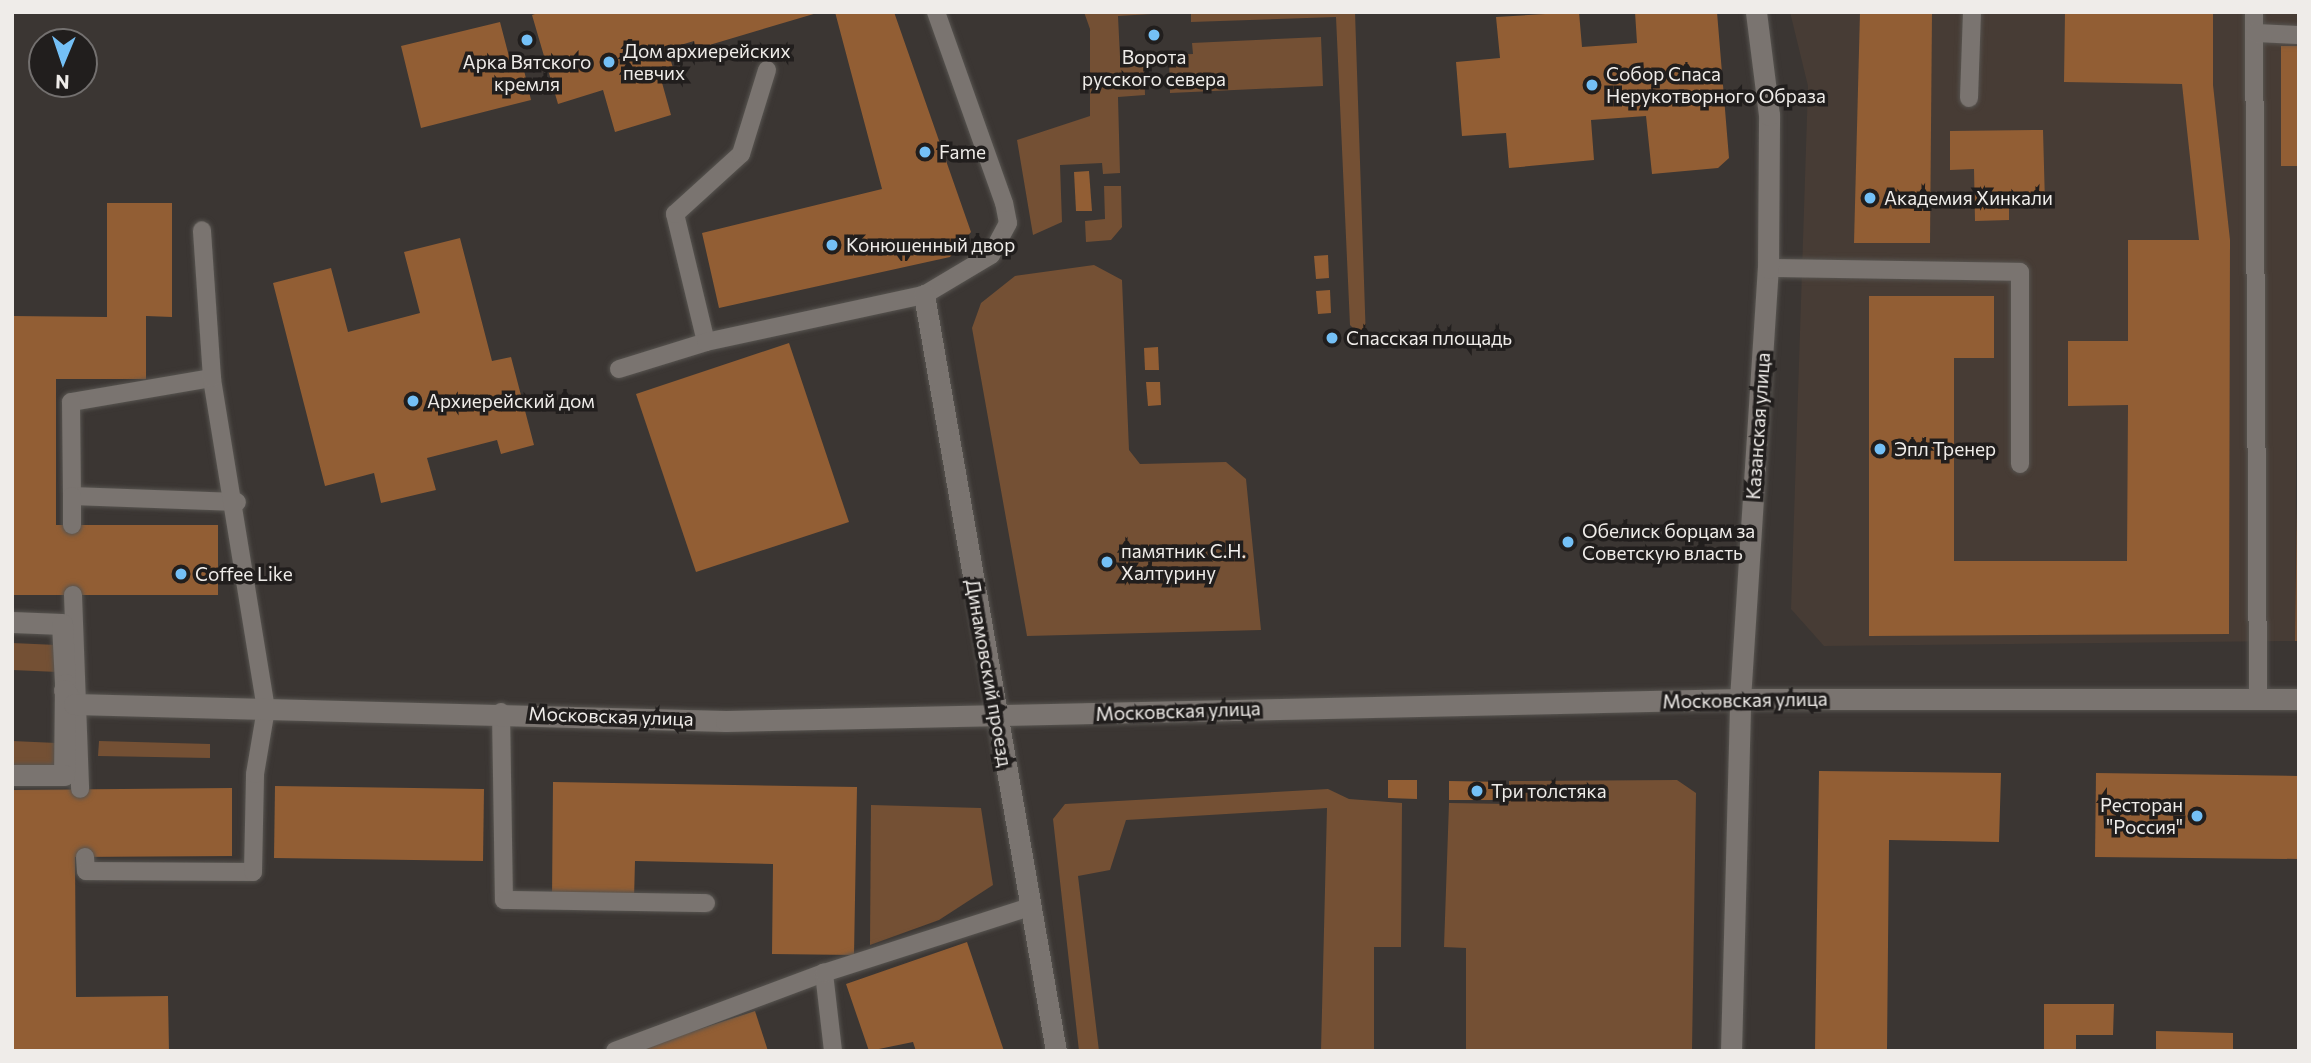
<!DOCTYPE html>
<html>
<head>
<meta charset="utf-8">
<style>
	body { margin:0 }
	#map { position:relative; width:2311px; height:1063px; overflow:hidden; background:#3b3633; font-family:Commissioner,sans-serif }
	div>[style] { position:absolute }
	.built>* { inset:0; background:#473c35 }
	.green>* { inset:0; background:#745034 }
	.building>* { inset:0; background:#925e34 }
	.roads { filter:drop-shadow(0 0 2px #575450) drop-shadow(0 0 2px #575450) }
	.lane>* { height:18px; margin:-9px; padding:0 9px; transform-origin:9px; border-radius:9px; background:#7a7470 }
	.street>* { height:21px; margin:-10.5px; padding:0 10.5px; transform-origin:10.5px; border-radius:10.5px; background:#7a7470 }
	.dots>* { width:19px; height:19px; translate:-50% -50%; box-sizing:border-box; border:4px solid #211e1d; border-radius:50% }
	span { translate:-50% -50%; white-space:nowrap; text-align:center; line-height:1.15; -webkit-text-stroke:7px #211e1d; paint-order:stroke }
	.poi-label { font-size:19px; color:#efece9 }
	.left { translate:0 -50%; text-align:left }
	.right { translate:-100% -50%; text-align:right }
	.street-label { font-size:19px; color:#efece9 }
	.frame { position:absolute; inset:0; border:14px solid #efece9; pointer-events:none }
	.north { position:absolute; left:28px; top:28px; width:70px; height:70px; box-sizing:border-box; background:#211e1d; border:2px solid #73706f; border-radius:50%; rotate:182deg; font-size:19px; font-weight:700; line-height:28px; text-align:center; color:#efece9 }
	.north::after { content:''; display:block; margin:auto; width:24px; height:32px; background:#74c0f6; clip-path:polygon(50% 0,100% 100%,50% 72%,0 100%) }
</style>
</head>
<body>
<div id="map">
	<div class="built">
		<div style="clip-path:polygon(1790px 12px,2299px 12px,2295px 641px,1824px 646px,1791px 609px,1808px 86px)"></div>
	</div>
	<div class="green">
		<div style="clip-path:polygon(1084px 12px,1186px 12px,1118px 16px,1120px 57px,1144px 56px,1145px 95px,1118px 97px,1120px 173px,1103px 174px,1102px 163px,1060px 165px,1062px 222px,1033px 235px,1017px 140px,1090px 116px,1090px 29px)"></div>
		<div style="clip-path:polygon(1191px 12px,1355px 12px,1366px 341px,1350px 325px,1336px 17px,1191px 22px)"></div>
		<div style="clip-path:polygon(1321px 37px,1323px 86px,1170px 93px,1169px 55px,1193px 54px,1192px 43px)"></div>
		<div style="clip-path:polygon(1104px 186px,1121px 186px,1122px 227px,1111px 240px,1086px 242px,1085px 221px,1105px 219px)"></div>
		<div style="clip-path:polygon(1094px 265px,1122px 280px,1129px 450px,1140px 464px,1226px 462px,1246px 479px,1261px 630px,1027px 636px,972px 328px,981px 303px,1015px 276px)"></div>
		<div style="clip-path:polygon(2299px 366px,2299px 641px,2295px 641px)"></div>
		<div style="clip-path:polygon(12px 643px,57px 645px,58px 672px,12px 670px)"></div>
		<div style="clip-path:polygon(12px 741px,57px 743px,55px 766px,12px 766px)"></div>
		<div style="clip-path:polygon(99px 741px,210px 744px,210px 758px,98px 756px)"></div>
		<div style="clip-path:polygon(1677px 780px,1696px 793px,1692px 1051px,1466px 1051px,1466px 948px,1444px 947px,1449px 803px,1509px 804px,1509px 781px)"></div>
		<div style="clip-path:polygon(1328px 789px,1349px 799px,1402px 803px,1401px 947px,1374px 947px,1374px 1051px,1321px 1051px,1327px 808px,1126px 820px,1110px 870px,1078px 876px,1099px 1051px,1079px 1051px,1053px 819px,1065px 804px)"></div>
		<div style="clip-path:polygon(871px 805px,981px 808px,993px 885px,939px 920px,870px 945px)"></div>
	</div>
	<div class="building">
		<div style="clip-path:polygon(541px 12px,817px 12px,817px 13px,696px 49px,694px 41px,667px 49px,675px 74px,661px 79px,671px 115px,615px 132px,603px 90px,558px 104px,532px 15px)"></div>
		<div style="clip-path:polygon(835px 12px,894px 12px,971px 232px,950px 257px,719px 308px,702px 233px,882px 189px)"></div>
		<div style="clip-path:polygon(1579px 12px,1582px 47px,1637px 43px,1635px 12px,1717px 12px,1729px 158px,1718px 168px,1652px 174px,1646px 116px,1591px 120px,1594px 160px,1509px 168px,1506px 133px,1462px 136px,1456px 62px,1500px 58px,1496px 17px)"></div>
		<div style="clip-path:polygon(1860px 12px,1932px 12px,1930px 243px,1854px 243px)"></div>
		<div style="clip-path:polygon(2065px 12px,2213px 12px,2213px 85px,2230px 240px,2229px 634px,1869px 636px,1869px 296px,1994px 296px,1994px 358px,1954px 358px,1954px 561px,2127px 561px,2128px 405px,2068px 406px,2068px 341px,2128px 341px,2128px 240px,2199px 240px,2182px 84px,2064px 82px)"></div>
		<div style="clip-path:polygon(500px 22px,512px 68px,523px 66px,531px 100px,421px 128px,401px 46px)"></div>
		<div style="clip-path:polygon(2281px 46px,2299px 46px,2299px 166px,2281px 166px)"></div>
		<div style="clip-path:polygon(2043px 130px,2045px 203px,2009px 204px,2009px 220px,1975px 221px,1974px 169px,1950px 170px,1950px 131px)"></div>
		<div style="clip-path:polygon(1089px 171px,1092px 211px,1076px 211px,1074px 172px)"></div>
		<div style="clip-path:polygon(107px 203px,172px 203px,172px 317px,146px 316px,146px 379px,56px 379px,56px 525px,218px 525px,218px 595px,12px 595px,12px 316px,107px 317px)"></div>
		<div style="clip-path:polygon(460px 238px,492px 361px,511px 357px,534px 445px,501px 454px,497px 440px,427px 458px,436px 490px,381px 503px,374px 473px,325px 486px,273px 283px,331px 268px,348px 332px,420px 313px,404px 252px)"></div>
		<div style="clip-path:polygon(1328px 255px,1329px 278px,1316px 279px,1314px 256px)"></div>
		<div style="clip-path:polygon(1330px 290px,1331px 313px,1318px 314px,1316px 291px)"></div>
		<div style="clip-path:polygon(789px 343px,849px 522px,696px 572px,636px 394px)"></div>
		<div style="clip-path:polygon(1158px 347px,1159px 370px,1145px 370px,1144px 348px)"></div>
		<div style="clip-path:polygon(1146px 382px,1160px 382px,1161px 405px,1148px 406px)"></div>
		<div style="clip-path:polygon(1819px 771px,2001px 773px,1999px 842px,1889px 840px,1887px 1051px,1815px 1051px)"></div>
		<div style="clip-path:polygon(2096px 773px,2299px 776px,2299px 859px,2095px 857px)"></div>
		<div style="clip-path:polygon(1388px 780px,1417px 780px,1417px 799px,1388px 798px)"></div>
		<div style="clip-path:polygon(1449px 781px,1506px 782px,1505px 800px,1449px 800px)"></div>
		<div style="clip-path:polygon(553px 782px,857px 787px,854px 955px,772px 954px,773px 864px,635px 861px,634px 899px,552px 898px)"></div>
		<div style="clip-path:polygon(275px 786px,484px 789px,483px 861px,274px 858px)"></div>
		<div style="clip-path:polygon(232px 788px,232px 856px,75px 857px,76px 997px,168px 996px,169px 1051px,12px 1051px,12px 790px)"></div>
		<div style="clip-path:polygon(967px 942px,1004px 1051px,916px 1051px,913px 1042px,869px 1051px,846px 984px)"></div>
		<div style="clip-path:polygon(2044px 1004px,2114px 1004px,2113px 1035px,2076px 1035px,2076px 1051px,2044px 1051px)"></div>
		<div style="clip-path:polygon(755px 1011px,768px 1051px,636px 1051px,636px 1050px)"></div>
		<div style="clip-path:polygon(2156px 1031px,2233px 1033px,2233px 1051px,2156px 1051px)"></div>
	</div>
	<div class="roads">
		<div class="lane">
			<div style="left:2254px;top:12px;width:687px;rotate:89.67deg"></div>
			<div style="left:2255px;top:33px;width:44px;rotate:2.6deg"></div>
			<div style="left:1969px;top:98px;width:86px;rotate:-88deg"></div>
			<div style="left:1768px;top:268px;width:252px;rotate:0.9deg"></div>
			<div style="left:2020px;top:272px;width:192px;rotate:90deg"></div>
			<div style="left:706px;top:342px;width:132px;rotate:-103.6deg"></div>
			<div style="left:675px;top:214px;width:89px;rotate:-42.3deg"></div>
			<div style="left:741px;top:154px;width:88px;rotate:-72.8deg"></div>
			<div style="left:619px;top:369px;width:91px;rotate:-17.2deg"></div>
			<div style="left:706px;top:342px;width:223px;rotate:-12.2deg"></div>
			<div style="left:924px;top:295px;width:78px;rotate:-30.8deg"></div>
			<div style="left:991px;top:255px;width:36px;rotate:-62deg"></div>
			<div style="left:1008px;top:223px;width:20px;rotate:-101deg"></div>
			<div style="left:1004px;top:203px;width:203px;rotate:-109.6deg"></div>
			<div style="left:212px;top:378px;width:143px;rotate:170.3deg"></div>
			<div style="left:71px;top:402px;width:94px;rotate:89.4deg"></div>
			<div style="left:72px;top:496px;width:165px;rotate:2.1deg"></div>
			<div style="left:72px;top:496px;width:29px;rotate:90deg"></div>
			<div style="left:73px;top:595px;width:194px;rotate:87.9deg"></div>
			<div style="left:501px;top:712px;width:188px;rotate:89.1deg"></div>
			<div style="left:504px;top:900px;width:202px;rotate:0.9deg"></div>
			<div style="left:85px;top:857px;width:14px;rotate:86deg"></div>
			<div style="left:86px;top:871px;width:167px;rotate:0.3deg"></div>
			<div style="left:253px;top:872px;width:98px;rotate:-88.8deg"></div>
			<div style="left:255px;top:774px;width:66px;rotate:-80.4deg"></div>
			<div style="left:266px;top:709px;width:335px;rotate:-99.3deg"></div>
			<div style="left:212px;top:378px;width:148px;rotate:-93.9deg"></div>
			<div style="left:615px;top:1051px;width:223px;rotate:-20.5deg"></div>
			<div style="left:833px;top:1051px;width:79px;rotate:-96.6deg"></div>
			<div style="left:824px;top:973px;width:216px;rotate:-17.8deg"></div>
		</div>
		<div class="street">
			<div style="left:924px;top:295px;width:767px;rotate:80.1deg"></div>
			<div style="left:12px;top:622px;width:50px;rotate:2.3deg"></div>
			<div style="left:62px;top:624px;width:60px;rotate:87.1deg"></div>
			<div style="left:65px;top:684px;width:91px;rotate:90.6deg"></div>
			<div style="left:64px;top:775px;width:52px;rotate:180deg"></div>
			<div style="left:64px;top:690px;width:17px;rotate:54deg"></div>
			<div style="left:74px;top:704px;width:652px;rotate:1.49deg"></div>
			<div style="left:726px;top:721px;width:1014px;rotate:-1.24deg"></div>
			<div style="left:1740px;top:699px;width:559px"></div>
			<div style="left:1731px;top:1051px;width:352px;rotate:-88.5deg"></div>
			<div style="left:1740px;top:699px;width:432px;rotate:-86.3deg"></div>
			<div style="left:1768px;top:268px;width:153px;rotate:-89.6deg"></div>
			<div style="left:1769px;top:115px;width:104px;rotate:-97.2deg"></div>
		</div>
	</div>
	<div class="dots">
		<div style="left:1154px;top:35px;background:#74c0f6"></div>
		<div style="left:527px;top:40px;background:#74c0f6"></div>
		<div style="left:609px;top:62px;background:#74c0f6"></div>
		<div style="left:1592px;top:85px;background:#74c0f6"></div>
		<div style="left:925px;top:152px;background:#74c0f6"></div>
		<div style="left:1870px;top:198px;background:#74c0f6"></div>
		<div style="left:832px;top:245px;background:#74c0f6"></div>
		<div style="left:1332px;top:338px;background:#74c0f6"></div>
		<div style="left:413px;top:401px;background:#74c0f6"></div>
		<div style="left:1880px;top:449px;background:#74c0f6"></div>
		<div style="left:1568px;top:542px;background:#74c0f6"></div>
		<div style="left:1107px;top:562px;background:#74c0f6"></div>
		<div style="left:181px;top:574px;background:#74c0f6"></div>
		<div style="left:1477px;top:791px;background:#74c0f6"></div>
		<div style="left:2197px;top:816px;background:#74c0f6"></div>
	</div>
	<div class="poi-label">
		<span class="left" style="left:623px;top:62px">Дом архиерейских<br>певчих</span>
		<span style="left:1154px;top:68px">Ворота<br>русского севера</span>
		<span style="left:527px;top:73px">Арка Вятского<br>кремля</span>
		<span class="left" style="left:1606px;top:85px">Собор Спаса<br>Нерукотворного Образа</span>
		<span class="left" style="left:939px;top:152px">Fame</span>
		<span class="left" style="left:1884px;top:198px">Академия Хинкали</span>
		<span class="left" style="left:846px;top:245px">Конюшенный двор</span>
		<span class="left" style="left:1346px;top:338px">Спасская площадь</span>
		<span class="left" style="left:427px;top:401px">Архиерейский дом</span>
		<span class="left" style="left:1894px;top:449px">Эпл Тренер</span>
		<span class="left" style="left:1582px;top:542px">Обелиск борцам за<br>Советскую власть</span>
		<span class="left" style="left:1121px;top:562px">памятник С.Н.<br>Халтурину</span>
		<span class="left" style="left:195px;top:574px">Coffee Like</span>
		<span class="left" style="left:1491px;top:791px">Три толстяка</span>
		<span class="right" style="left:2183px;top:816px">Ресторан<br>"Россия"</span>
	</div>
	<div class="street-label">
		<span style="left:1758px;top:426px;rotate:-86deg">Казанская улица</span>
		<span style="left:989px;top:673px;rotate:80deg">Динамовский проезд</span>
		<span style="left:1745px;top:700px;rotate:-1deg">Московская улица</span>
		<span style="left:1178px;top:711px;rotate:-2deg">Московская улица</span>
		<span style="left:611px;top:716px;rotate:2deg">Московская улица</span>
	</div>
	<div class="frame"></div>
	<div class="north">N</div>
</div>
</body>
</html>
